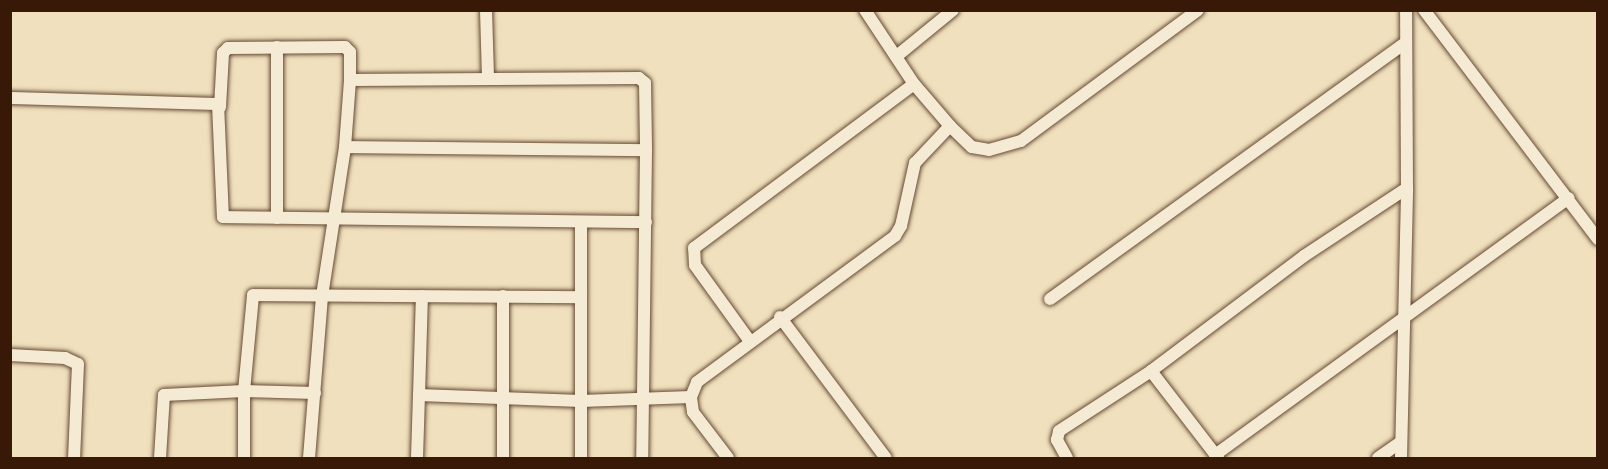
<!DOCTYPE html>
<html>
<head>
<meta charset="utf-8">
<style>
	body { margin:0 }
	#map { position:relative; width:1608px; height:469px; overflow:hidden; background:#f0e0bd; font-family:Cardo,serif }
	div>[style] { position:absolute }
	.roads { filter:drop-shadow(0 0 2px #664a34) drop-shadow(0 0 2px #664a34) }
	.street>* { height:12px; margin:-6px; padding:0 6px; transform-origin:6px; border-radius:6px; background:#f5ebd4 }
	span { translate:-50% -50%; white-space:nowrap; text-align:center; line-height:1.15; -webkit-text-stroke:4.5px #f5ebd4; paint-order:stroke }
	.frame { position:absolute; inset:0; border:12px solid #381807; pointer-events:none }
</style>
</head>
<body>
<div id="map">
	<div class="roads">
		<div class="street">
			<div style="left:486px;top:10px;width:69px;rotate:88.3deg"></div>
			<div style="left:865px;top:10px;width:89px;rotate:56.5deg"></div>
			<div style="left:914px;top:84px;width:55px;rotate:49.4deg"></div>
			<div style="left:950px;top:126px;width:30px;rotate:44deg"></div>
			<div style="left:972px;top:147px;width:17px;rotate:10deg"></div>
			<div style="left:989px;top:150px;width:33px;rotate:-16deg"></div>
			<div style="left:1021px;top:141px;width:220px;rotate:-36.5deg"></div>
			<div style="left:1424px;top:10px;width:288px;rotate:52.8deg"></div>
			<div style="left:898px;top:55px;width:71px;rotate:-39.3deg"></div>
			<div style="left:10px;top:98px;width:208px;rotate:1.7deg"></div>
			<div style="left:218px;top:104px;width:113px;rotate:87.5deg"></div>
			<div style="left:223px;top:217px;width:423px;rotate:0.7deg"></div>
			<div style="left:220px;top:107px;width:54px;rotate:-86.8deg"></div>
			<div style="left:223px;top:53px;width:7px;rotate:-45deg"></div>
			<div style="left:228px;top:48px;width:117px;rotate:-0.5deg"></div>
			<div style="left:345px;top:47px;width:7px;rotate:45deg"></div>
			<div style="left:350px;top:52px;width:28px;rotate:90deg"></div>
			<div style="left:345px;top:147px;width:301px;rotate:0.6deg"></div>
			<div style="left:277px;top:218px;width:171px;rotate:-90deg"></div>
			<div style="left:581px;top:223px;width:235px;rotate:90deg"></div>
			<div style="left:1050px;top:299px;width:438px;rotate:-35.8deg"></div>
			<div style="left:780px;top:317px;width:176px;rotate:53.1deg"></div>
			<div style="left:749px;top:340px;width:92px;rotate:-125.8deg"></div>
			<div style="left:695px;top:265px;width:17px;rotate:-93deg"></div>
			<div style="left:694px;top:248px;width:274px;rotate:-36.7deg"></div>
			<div style="left:10px;top:355px;width:55px;rotate:3.1deg"></div>
			<div style="left:65px;top:358px;width:14px;rotate:25deg"></div>
			<div style="left:78px;top:364px;width:94px;rotate:92.4deg"></div>
			<div style="left:1151px;top:371px;width:110px;rotate:52.4deg"></div>
			<div style="left:315px;top:393px;width:71px;rotate:-178.4deg"></div>
			<div style="left:244px;top:391px;width:96px;rotate:-84.6deg"></div>
			<div style="left:253px;top:295px;width:327px;rotate:0.4deg"></div>
			<div style="left:419px;top:395px;width:99px;rotate:-88.3deg"></div>
			<div style="left:1215px;top:455px;width:437px;rotate:-36deg"></div>
			<div style="left:160px;top:458px;width:63px;rotate:-86.4deg"></div>
			<div style="left:164px;top:395px;width:80px;rotate:-2.9deg"></div>
			<div style="left:244px;top:391px;width:67px;rotate:90deg"></div>
			<div style="left:309px;top:458px;width:163px;rotate:-85.4deg"></div>
			<div style="left:322px;top:296px;width:151px;rotate:-81.2deg"></div>
			<div style="left:345px;top:147px;width:67px;rotate:-85.7deg"></div>
			<div style="left:350px;top:80px;width:289px;rotate:-0.4deg"></div>
			<div style="left:639px;top:78px;width:8px;rotate:40deg"></div>
			<div style="left:645px;top:83px;width:67px;rotate:89.1deg"></div>
			<div style="left:646px;top:150px;width:308px;rotate:90.7deg"></div>
			<div style="left:417px;top:458px;width:63px;rotate:-88.2deg"></div>
			<div style="left:419px;top:395px;width:162px;rotate:2.1deg"></div>
			<div style="left:581px;top:401px;width:110px;rotate:-2.1deg"></div>
			<div style="left:503px;top:458px;width:162px;rotate:-90deg"></div>
			<div style="left:728px;top:458px;width:58px;rotate:-127.3deg"></div>
			<div style="left:693px;top:412px;width:15px;rotate:-98deg"></div>
			<div style="left:691px;top:397px;width:16px;rotate:-68deg"></div>
			<div style="left:697px;top:382px;width:246px;rotate:-36.4deg"></div>
			<div style="left:895px;top:236px;width:12px;rotate:-59deg"></div>
			<div style="left:901px;top:226px;width:65px;rotate:-77.5deg"></div>
			<div style="left:915px;top:163px;width:51px;rotate:-46.6deg"></div>
			<div style="left:1067px;top:458px;width:21px;rotate:-119deg"></div>
			<div style="left:1057px;top:440px;width:9px;rotate:-77deg"></div>
			<div style="left:1059px;top:431px;width:110px;rotate:-33.1deg"></div>
			<div style="left:1151px;top:371px;width:191px;rotate:-36.9deg"></div>
			<div style="left:1304px;top:256px;width:123px;rotate:-33.4deg"></div>
			<div style="left:1378px;top:458px;width:28px;rotate:-35deg"></div>
			<div style="left:1401px;top:458px;width:270px;rotate:-88.7deg"></div>
			<div style="left:1407px;top:188px;width:178px;rotate:-90.3deg"></div>
		</div>
	</div>
	<div class="frame"></div>
</div>
</body>
</html>
